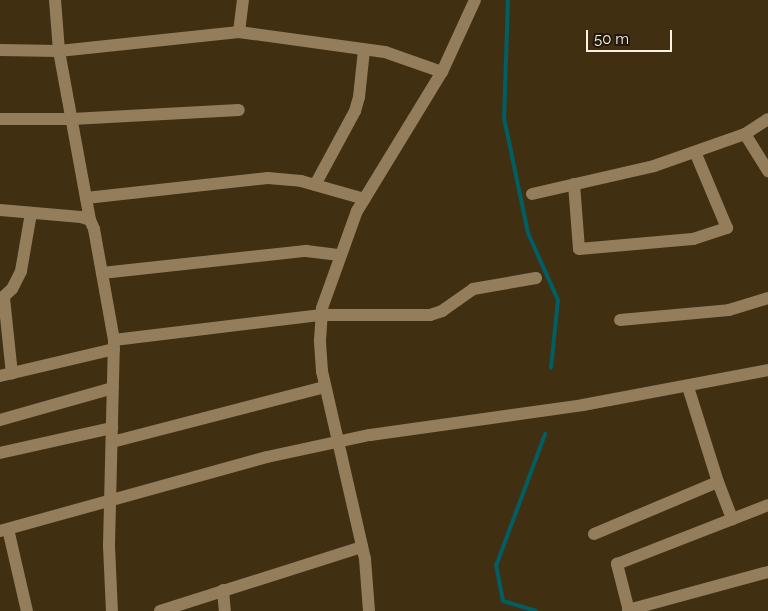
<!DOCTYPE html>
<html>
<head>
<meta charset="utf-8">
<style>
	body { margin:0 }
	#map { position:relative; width:768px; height:611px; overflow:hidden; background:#412f12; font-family:Raleway,sans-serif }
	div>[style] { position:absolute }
	.stream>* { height:4px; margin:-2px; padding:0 2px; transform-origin:2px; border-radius:2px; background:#015e62 }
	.minor>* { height:12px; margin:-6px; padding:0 6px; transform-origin:6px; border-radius:6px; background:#937d5b }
	.minor-bridge>* { height:12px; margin:-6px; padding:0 6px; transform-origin:6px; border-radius:6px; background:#937d5b }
	span { translate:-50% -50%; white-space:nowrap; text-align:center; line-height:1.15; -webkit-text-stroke:5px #21190d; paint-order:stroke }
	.scale { position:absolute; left:586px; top:30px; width:86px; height:22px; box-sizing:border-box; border:2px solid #fdf2e1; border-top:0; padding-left:6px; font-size:15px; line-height:18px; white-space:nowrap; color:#fdf2e1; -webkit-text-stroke:4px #21190d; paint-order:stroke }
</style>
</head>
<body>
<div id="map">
	<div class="stream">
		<div style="left:508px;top:0;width:118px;rotate:91.9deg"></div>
		<div style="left:504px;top:118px;width:117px;rotate:78.2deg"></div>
		<div style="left:528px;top:233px;width:73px;rotate:65.9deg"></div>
		<div style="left:558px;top:300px;width:68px;rotate:95.9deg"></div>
		<div style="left:536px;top:611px;width:34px;rotate:-163deg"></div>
		<div style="left:503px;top:601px;width:36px;rotate:-101deg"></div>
		<div style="left:496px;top:566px;width:141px;rotate:-69.6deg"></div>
	</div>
	<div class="minor">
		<div style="left:55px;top:0;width:51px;rotate:85.5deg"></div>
		<div style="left:59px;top:51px;width:172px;rotate:79.6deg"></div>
		<div style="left:239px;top:32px;width:32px;rotate:-83deg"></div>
		<div style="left:0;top:50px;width:59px;rotate:1deg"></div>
		<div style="left:59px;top:51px;width:181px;rotate:-6deg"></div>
		<div style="left:239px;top:32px;width:147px;rotate:7.8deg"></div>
		<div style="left:385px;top:52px;width:60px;rotate:19.3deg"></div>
		<div style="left:0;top:119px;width:72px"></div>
		<div style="left:72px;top:119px;width:167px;rotate:-3.1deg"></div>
		<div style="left:745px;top:134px;width:44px;rotate:58.1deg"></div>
		<div style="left:574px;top:184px;width:65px;rotate:85.6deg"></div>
		<div style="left:579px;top:249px;width:114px;rotate:-5deg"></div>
		<div style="left:693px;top:239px;width:36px;rotate:-18deg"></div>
		<div style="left:727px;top:228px;width:82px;rotate:-112.8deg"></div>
		<div style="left:315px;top:185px;width:84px;rotate:-61.6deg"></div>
		<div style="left:355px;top:111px;width:15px;rotate:-74deg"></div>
		<div style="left:359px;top:97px;width:47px;rotate:-83.9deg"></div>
		<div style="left:532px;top:194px;width:125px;rotate:-12.9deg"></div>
		<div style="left:654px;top:166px;width:96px;rotate:-19.4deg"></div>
		<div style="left:745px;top:134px;width:27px;rotate:-33deg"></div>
		<div style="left:86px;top:198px;width:183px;rotate:-6.3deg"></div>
		<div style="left:268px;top:178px;width:33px;rotate:5deg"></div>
		<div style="left:301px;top:181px;width:66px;rotate:15.9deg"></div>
		<div style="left:0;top:210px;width:81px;rotate:4.9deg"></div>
		<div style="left:81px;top:217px;width:9px;rotate:18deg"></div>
		<div style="left:90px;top:220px;width:10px;rotate:66deg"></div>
		<div style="left:94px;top:229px;width:113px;rotate:79.8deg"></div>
		<div style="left:114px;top:340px;width:206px;rotate:91.4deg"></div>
		<div style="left:109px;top:546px;width:65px;rotate:87.4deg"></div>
		<div style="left:102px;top:273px;width:205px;rotate:-6.2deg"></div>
		<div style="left:306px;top:251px;width:34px;rotate:7deg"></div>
		<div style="left:4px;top:298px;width:76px;rotate:84deg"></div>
		<div style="left:0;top:300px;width:16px;rotate:-43deg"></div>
		<div style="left:12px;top:289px;width:20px;rotate:-63deg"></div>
		<div style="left:21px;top:271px;width:59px;rotate:-80.2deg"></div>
		<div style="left:620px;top:320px;width:109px;rotate:-5.2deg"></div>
		<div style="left:729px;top:310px;width:41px;rotate:-17.1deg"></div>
		<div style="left:114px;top:340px;width:209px;rotate:-6.9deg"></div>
		<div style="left:322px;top:315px;width:108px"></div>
		<div style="left:430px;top:315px;width:13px;rotate:-18deg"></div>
		<div style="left:442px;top:311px;width:38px;rotate:-35deg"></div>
		<div style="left:473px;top:289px;width:64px;rotate:-9.9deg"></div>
		<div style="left:0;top:376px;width:117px;rotate:-13.3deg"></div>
		<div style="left:688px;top:387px;width:100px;rotate:72.5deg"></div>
		<div style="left:718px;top:482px;width:40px;rotate:69deg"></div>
		<div style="left:0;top:420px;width:117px;rotate:-15.8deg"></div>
		<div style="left:370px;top:435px;width:215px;rotate:-8deg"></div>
		<div style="left:583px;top:405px;width:188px;rotate:-10.7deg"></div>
		<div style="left:112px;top:442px;width:220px;rotate:-14.5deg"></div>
		<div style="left:0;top:453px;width:115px;rotate:-12.6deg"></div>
		<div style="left:8px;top:529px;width:84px;rotate:77deg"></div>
		<div style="left:0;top:531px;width:277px;rotate:-15.5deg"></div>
		<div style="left:594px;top:534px;width:134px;rotate:-22.8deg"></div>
		<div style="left:223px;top:590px;width:21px;rotate:85deg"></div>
		<div style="left:628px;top:610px;width:145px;rotate:-15.2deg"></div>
		<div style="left:160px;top:611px;width:212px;rotate:-17.6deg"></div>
		<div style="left:369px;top:611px;width:52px;rotate:-94.4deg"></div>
		<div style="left:365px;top:559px;width:193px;rotate:-102.9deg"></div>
		<div style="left:322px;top:371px;width:31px;rotate:-94deg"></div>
		<div style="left:320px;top:340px;width:32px;rotate:-86deg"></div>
		<div style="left:322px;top:308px;width:103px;rotate:-70.2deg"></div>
		<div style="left:357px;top:211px;width:163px;rotate:-58.6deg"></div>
		<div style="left:442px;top:72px;width:79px;rotate:-65.4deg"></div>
		<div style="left:629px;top:611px;width:49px;rotate:-104.3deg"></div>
		<div style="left:617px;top:564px;width:162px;rotate:-21.3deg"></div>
	</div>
	<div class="minor-bridge">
		<div style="left:267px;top:457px;width:105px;rotate:-12.1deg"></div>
	</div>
	<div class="scale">50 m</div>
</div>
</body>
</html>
